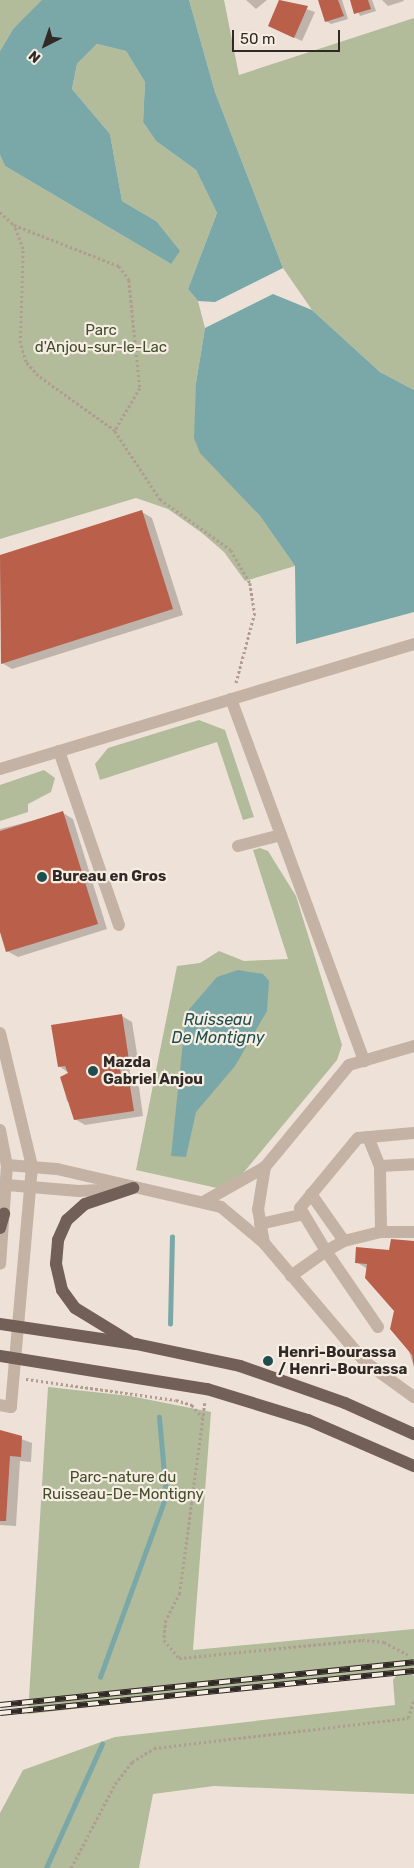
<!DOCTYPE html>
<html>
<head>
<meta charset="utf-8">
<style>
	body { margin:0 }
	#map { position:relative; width:414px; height:1868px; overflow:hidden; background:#eee2d8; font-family:Rubik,sans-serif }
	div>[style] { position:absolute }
	.green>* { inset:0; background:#b2bb9a }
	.water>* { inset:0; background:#7aa8a8 }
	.shadow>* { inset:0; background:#0003 }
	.stream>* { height:4.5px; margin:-2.25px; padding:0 2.25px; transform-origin:2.25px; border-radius:2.25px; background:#7aa8a8 }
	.building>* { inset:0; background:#ba5f4a }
	.path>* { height:2.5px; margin-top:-1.25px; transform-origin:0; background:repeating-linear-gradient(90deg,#b09c90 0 2.5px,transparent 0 5px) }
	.minor>* { height:12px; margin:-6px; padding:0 6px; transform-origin:6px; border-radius:6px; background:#c4b2a5 }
	.major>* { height:12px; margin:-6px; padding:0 6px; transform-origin:6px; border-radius:6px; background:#725f58 }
	.rail>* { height:5.5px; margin-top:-2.75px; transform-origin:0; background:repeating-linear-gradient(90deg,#f6ede3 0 11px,#312926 0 22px); box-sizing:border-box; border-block:1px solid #312926 }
	.dots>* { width:14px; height:14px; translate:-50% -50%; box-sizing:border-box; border:2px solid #f6ede3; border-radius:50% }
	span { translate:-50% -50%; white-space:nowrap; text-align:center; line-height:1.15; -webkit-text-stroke:4.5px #f6ede3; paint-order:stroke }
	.park-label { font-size:15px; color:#434d2c }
	.poi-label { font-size:15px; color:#312926; font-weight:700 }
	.left { translate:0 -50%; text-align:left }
	.water-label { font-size:16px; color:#1f4e4e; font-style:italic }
	.north { position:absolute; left:20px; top:20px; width:50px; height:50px; -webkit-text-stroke:4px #f6ede3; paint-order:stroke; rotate:221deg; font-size:14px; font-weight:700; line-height:20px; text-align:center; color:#312926 }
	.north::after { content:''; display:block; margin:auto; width:18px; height:22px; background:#312926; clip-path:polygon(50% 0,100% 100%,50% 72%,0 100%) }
	.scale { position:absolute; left:232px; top:30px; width:108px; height:22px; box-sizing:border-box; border:2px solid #312926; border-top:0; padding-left:6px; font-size:15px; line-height:18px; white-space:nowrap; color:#312926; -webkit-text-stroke:4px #f6ede3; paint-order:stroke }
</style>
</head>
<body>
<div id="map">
	<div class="green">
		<div style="clip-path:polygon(0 0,44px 0,13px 29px,0 51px)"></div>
		<div style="clip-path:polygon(189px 0,224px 0,239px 75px,414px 18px,414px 390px,380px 372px,312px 310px,283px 268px,215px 92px)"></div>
		<div style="clip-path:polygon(97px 44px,126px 51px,145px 82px,143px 122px,156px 141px,196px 170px,217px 213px,188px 289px,198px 301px,205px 328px,196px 383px,218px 470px,260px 516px,295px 566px,245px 581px,224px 552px,202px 533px,168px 509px,136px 498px,0 539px,0 155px,5px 166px,171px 264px,156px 221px,122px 201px,110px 134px,72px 89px,77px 64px)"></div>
		<div style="clip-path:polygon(199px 720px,225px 730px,254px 817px,243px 820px,217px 742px,100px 780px,95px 764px,108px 748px)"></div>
		<div style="clip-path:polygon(44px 770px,55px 778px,51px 792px,28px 804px,28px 812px,0 821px,0 785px)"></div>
		<div style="clip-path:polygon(260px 848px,268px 851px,296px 896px,342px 1045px,337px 1060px,239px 1178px,217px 1188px,136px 1170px,177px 966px,200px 963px,219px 951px,244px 961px,288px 959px,253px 850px)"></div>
		<div style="clip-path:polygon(48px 1387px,130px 1396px,211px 1412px,193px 1650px,414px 1629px,414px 1671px,409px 1672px,414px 1676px,414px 1794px,214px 1786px,153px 1794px,139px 1868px,0 1868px,0 1813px,23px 1770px,115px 1737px,395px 1705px,393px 1680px,398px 1673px,28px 1714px)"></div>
	</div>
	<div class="water">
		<div style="clip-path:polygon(42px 0,189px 0,215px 92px,283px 268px,215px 302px,198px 301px,188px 289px,217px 213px,196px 170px,156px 141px,143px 122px,145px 82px,126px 51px,97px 44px,77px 64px,72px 89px,110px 134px,122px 201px,156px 221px,180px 251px,171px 264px,5px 166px,0 155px,0 51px,13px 29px)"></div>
		<div style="clip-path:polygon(273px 294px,312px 310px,380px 372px,414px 390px,414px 612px,296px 644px,295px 566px,260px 516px,200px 453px,194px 438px,196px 383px,205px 328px)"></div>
		<div style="clip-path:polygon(238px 970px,263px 974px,269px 981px,267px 1011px,235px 1066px,196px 1112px,186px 1157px,171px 1156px,186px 1013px,217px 977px)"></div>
	</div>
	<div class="shadow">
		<div style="clip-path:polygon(246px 0,267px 0,256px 9px)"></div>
		<div style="clip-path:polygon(280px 0,315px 12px,302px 41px,269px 26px)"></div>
		<div style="clip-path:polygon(320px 0,342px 0,348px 19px,331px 24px,326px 21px)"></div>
		<div style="clip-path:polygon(352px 0,372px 0,376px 11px,360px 16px)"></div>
		<div style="clip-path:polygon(382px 0,403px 0,404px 1px,388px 6px)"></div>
		<div style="clip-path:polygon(142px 512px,152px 518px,183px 615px,12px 669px,2px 663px,0 556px)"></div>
		<div style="clip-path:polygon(63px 813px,73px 819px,107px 929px,18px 957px,7px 951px,0 928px,0 829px)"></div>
		<div style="clip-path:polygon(122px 1016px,132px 1022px,139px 1066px,129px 1067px,132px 1083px,139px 1087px,143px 1116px,85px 1125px,75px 1119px,72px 1104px,67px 1101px,61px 1078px,70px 1074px,59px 1066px)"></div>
		<div style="clip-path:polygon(414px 1242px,414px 1367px,396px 1311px,366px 1268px,356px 1262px)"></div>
		<div style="clip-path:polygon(0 1431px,32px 1443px,31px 1462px,20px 1461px,16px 1526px,0 1525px)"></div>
	</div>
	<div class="stream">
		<div style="left:170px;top:1324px;width:87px;rotate:-88.7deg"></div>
		<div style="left:100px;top:1677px;width:193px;rotate:-70deg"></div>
		<div style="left:166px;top:1496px;width:79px;rotate:-95.1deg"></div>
		<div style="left:46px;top:1868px;width:136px;rotate:-65.7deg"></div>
	</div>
	<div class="building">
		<div style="clip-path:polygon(279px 0,308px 6px,294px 38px,268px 26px)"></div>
		<div style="clip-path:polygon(318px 0,338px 0,344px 16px,325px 22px)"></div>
		<div style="clip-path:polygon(350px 0,368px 0,371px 9px,354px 14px)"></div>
		<div style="clip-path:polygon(142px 510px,173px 609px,1px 664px,0 555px)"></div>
		<div style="clip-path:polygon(63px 811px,98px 924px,6px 952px,0 932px,0 831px)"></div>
		<div style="clip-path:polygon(122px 1014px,129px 1060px,119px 1062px,122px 1081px,129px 1080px,134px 1111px,74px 1120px,60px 1077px,68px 1073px,65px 1066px,58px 1067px,51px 1025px)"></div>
		<div style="clip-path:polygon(391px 1239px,414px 1241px,414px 1367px,412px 1355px,390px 1329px,394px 1311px,365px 1278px,367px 1264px,355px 1263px,356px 1247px,389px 1250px)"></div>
		<div style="clip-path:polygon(0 1430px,22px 1436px,21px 1457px,10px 1456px,6px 1521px,0 1521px)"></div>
	</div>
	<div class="path">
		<div style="left:0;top:212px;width:19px;rotate:43deg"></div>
		<div style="left:14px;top:225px;width:113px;rotate:21.3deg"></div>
		<div style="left:119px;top:266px;width:17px;rotate:54deg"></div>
		<div style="left:129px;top:280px;width:109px;rotate:84.2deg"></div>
		<div style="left:140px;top:388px;width:50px;rotate:120.2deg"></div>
		<div style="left:115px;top:431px;width:95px;rotate:-144.5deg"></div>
		<div style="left:38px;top:376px;width:18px;rotate:-131deg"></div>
		<div style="left:26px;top:362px;width:20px;rotate:-108deg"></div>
		<div style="left:20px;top:343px;width:94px;rotate:-88.2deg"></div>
		<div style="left:23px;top:249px;width:26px;rotate:-111deg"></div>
		<div style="left:115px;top:431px;width:82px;rotate:56.5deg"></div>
		<div style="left:160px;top:499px;width:87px;rotate:35.7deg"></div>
		<div style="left:231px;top:550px;width:38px;rotate:60deg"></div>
		<div style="left:250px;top:583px;width:30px;rotate:81deg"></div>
		<div style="left:255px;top:613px;width:73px;rotate:105deg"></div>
		<div style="left:26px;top:1379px;width:151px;rotate:8deg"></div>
		<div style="left:176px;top:1400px;width:17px;rotate:17deg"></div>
		<div style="left:192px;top:1405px;width:16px;rotate:50deg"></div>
		<div style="left:205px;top:1403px;width:192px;rotate:97.5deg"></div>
		<div style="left:180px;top:1593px;width:30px;rotate:117deg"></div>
		<div style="left:166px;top:1620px;width:20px;rotate:96deg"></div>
		<div style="left:164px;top:1640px;width:23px;rotate:50deg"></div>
		<div style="left:179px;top:1658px;width:184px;rotate:-5.6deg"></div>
		<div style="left:362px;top:1640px;width:22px;rotate:5deg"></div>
		<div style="left:384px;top:1642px;width:27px;rotate:28deg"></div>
		<div style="left:71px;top:1868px;width:95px;rotate:-62.4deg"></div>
		<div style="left:115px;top:1784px;width:28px;rotate:-52deg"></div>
		<div style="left:132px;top:1762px;width:26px;rotate:-32deg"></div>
		<div style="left:154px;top:1748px;width:256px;rotate:-6.7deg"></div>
		<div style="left:408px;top:1718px;width:19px;rotate:-72deg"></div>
	</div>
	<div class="minor">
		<div style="left:231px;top:699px;width:386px;rotate:69.8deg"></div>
		<div style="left:59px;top:751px;width:184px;rotate:71deg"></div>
		<div style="left:0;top:769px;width:432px;rotate:-16.8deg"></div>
		<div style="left:238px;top:846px;width:44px;rotate:-14.3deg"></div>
		<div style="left:0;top:1033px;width:137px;rotate:76.5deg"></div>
		<div style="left:32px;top:1166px;width:242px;rotate:95deg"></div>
		<div style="left:11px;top:1407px;width:11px;rotate:-170deg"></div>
		<div style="left:0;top:1130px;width:36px;rotate:79deg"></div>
		<div style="left:7px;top:1165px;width:99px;rotate:94deg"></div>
		<div style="left:368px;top:1137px;width:31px;rotate:68deg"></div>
		<div style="left:7px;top:1165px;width:50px;rotate:4.6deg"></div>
		<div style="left:57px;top:1169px;width:168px;rotate:13deg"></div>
		<div style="left:221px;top:1207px;width:56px;rotate:39.9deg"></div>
		<div style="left:264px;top:1243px;width:155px;rotate:49.7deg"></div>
		<div style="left:364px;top:1361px;width:62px;rotate:35.8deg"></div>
		<div style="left:7px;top:1185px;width:72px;rotate:4.8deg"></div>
		<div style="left:79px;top:1191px;width:43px;rotate:-2.7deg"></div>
		<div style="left:311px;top:1194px;width:57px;rotate:54.9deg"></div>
		<div style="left:205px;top:1201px;width:69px;rotate:-29.5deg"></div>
		<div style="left:260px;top:1224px;width:41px;rotate:-12.7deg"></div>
		<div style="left:381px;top:1232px;width:33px"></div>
		<div style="left:264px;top:1243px;width:34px;rotate:-100deg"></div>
		<div style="left:258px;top:1210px;width:44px;rotate:-80.8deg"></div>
		<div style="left:265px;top:1167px;width:132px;rotate:-50.5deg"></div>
		<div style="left:349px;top:1065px;width:68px;rotate:-16.3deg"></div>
		<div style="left:291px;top:1276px;width:43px;rotate:-35.5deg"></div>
		<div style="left:326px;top:1251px;width:50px;rotate:-121.2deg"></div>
		<div style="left:300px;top:1208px;width:91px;rotate:-50.4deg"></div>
		<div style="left:358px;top:1138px;width:56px;rotate:-5.1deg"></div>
		<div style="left:378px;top:1327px;width:92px;rotate:-124.4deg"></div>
		<div style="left:326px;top:1251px;width:21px;rotate:-29deg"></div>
		<div style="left:344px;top:1241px;width:38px;rotate:-14deg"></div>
		<div style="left:381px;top:1232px;width:66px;rotate:-90.9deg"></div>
		<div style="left:380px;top:1166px;width:34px;rotate:-3deg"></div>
	</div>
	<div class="major">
		<div style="left:0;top:1228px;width:15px;rotate:-74deg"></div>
		<div style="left:0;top:1324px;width:137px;rotate:8.4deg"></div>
		<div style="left:136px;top:1344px;width:106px;rotate:11.9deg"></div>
		<div style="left:240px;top:1366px;width:111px;rotate:19.4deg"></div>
		<div style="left:345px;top:1403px;width:76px;rotate:24.2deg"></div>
		<div style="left:129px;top:1341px;width:63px;rotate:-148.6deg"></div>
		<div style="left:75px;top:1308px;width:22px;rotate:-126deg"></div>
		<div style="left:62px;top:1290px;width:27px;rotate:-103deg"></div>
		<div style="left:56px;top:1264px;width:24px;rotate:-85deg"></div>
		<div style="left:58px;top:1240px;width:22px;rotate:-66deg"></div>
		<div style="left:67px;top:1220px;width:24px;rotate:-42deg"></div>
		<div style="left:85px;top:1204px;width:51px;rotate:-18.4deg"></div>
		<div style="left:0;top:1356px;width:210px;rotate:9.1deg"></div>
		<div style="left:207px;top:1389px;width:106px;rotate:17.1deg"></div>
		<div style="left:308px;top:1420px;width:116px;rotate:23.5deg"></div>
	</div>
	<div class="rail">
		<div style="left:0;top:1705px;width:416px;rotate:-5.9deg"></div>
		<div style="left:0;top:1713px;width:416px;rotate:-5.8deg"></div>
	</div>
	<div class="dots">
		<div style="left:42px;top:877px;background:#1f4e4e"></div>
		<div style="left:93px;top:1071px;background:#1f4e4e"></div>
		<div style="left:268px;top:1361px;background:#1f4e4e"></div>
	</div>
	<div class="park-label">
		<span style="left:101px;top:339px">Parc<br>d'Anjou-sur-le-Lac</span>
		<span style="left:123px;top:1486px">Parc-nature du<br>Ruisseau-De-Montigny</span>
	</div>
	<div class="poi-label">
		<span class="left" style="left:52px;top:877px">Bureau en Gros</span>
		<span class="left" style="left:103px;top:1071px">Mazda<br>Gabriel Anjou</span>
		<span class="left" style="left:278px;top:1361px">Henri-Bourassa<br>/ Henri-Bourassa</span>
	</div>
	<div class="water-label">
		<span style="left:218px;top:1029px">Ruisseau<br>De Montigny</span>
	</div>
	<div class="north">N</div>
	<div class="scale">50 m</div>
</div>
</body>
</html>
